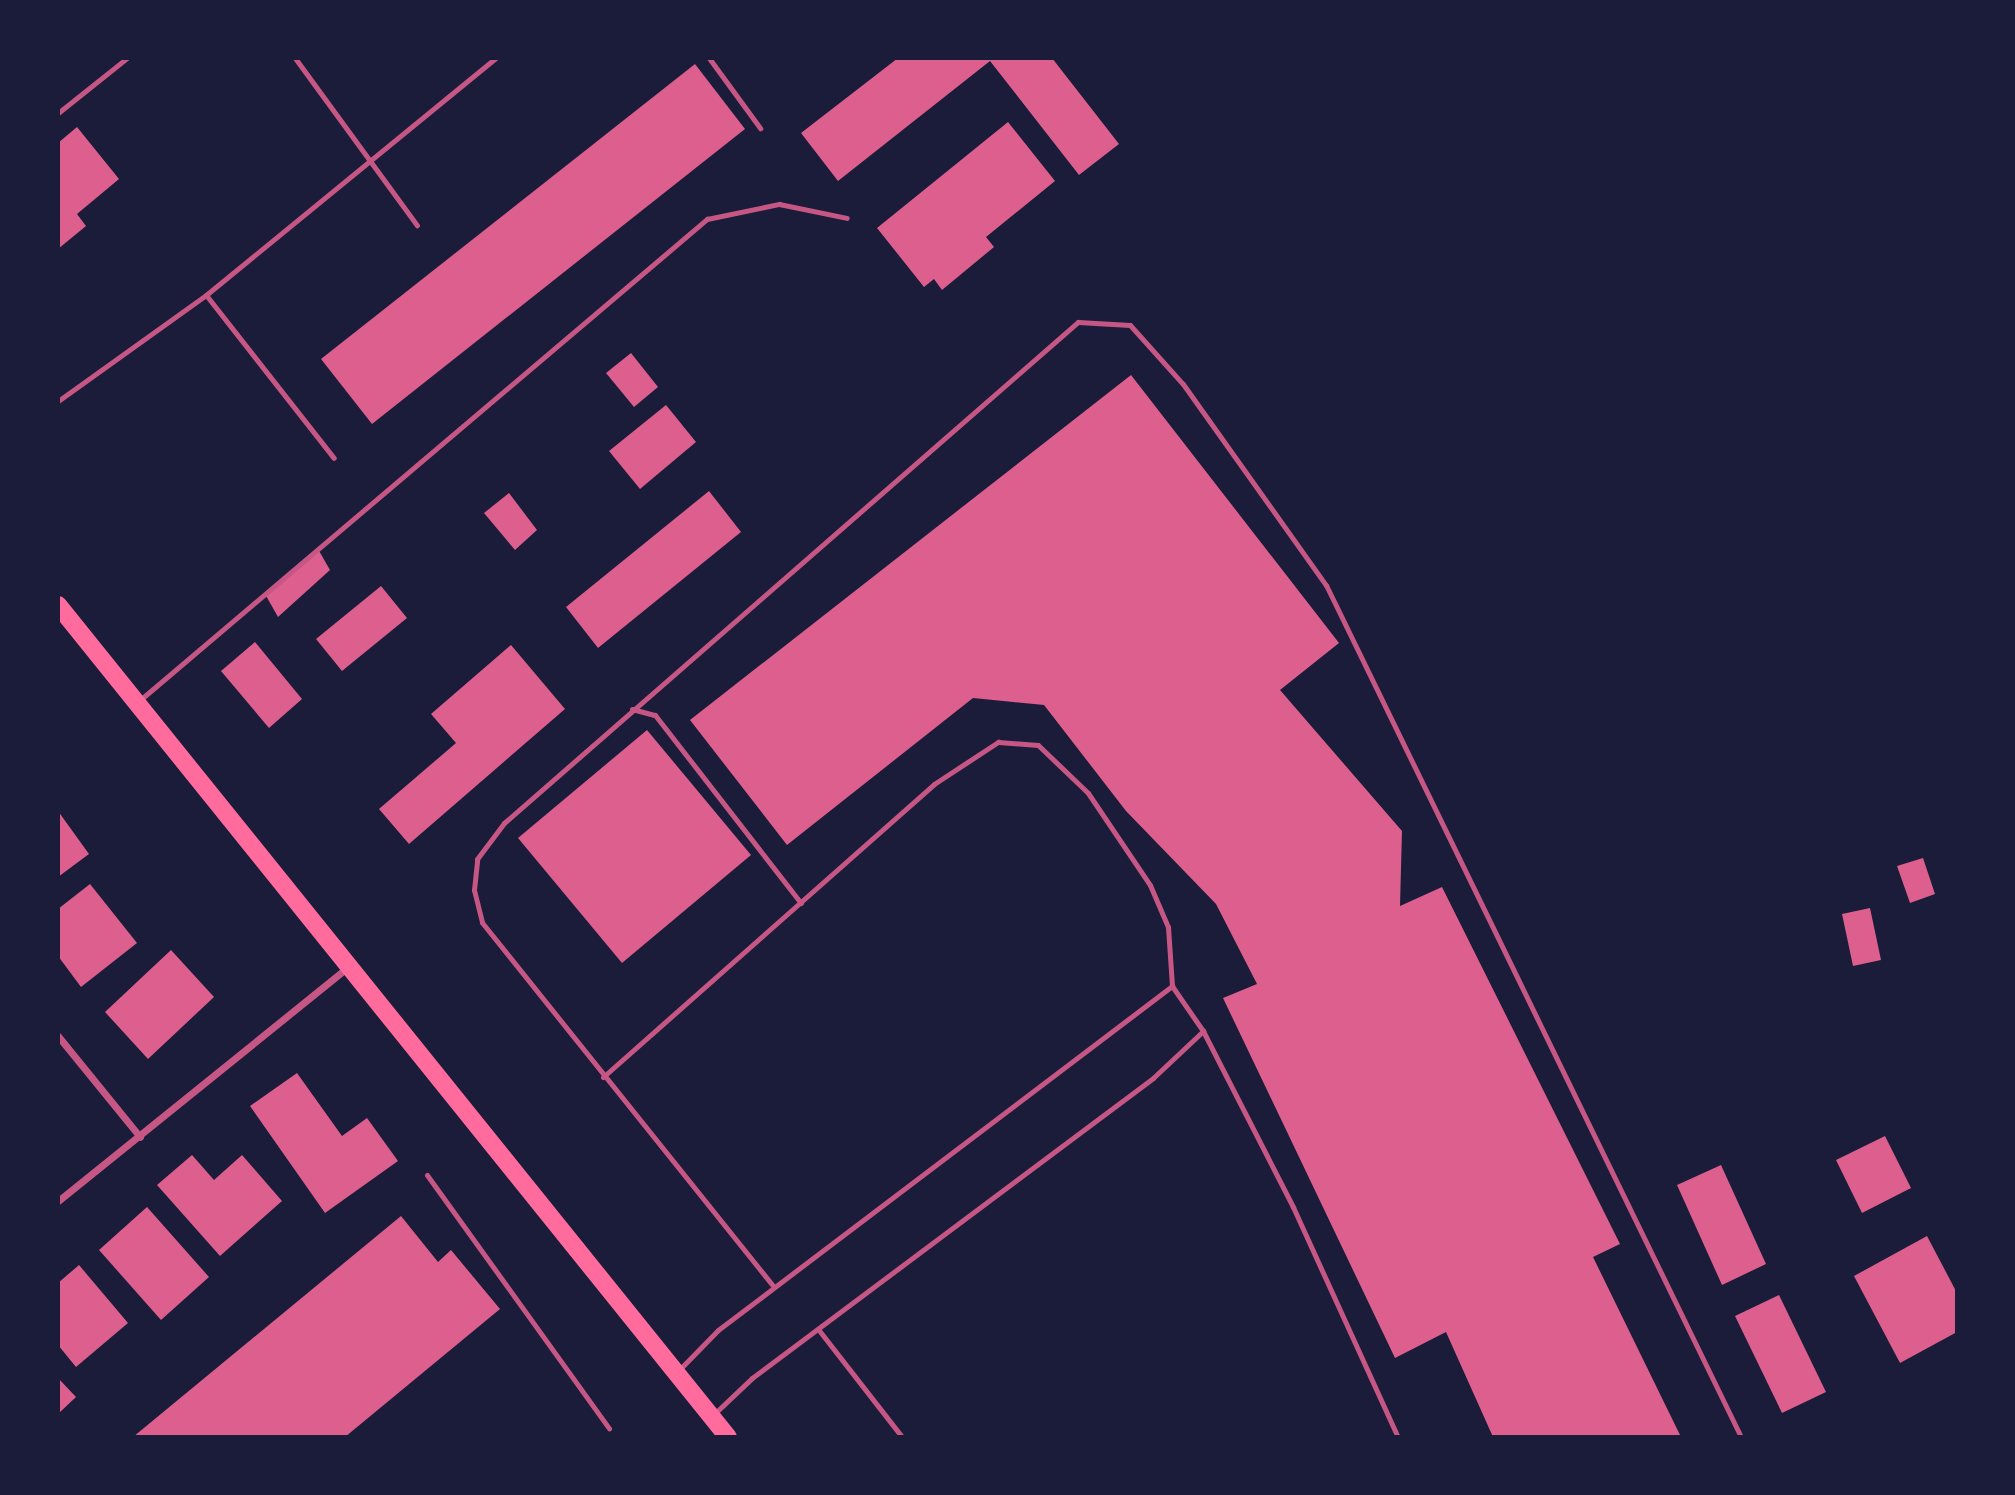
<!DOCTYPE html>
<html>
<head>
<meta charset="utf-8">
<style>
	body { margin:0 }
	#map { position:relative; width:2015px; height:1495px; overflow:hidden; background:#1b1b3a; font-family:Arial,sans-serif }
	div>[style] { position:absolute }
	.building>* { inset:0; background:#dd5f8e }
	.service>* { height:5px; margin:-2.5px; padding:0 2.5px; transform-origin:2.5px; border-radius:2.5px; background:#c65784 }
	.minor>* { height:7px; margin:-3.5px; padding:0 3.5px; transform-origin:3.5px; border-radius:3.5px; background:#c65784 }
	.primary>* { height:18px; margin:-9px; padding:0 9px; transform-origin:9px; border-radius:9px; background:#ff6b9d }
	span { translate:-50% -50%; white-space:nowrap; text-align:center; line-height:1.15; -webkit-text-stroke:5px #1b1b3a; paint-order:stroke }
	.frame { position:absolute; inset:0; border:60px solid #1b1b3a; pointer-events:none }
</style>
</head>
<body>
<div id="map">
	<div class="building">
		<div style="clip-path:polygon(898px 58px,1052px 58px,1119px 144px,1079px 175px,990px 61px,838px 181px,801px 133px)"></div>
		<div style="clip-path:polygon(695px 64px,745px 129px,372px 424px,321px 359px)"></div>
		<div style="clip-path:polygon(1008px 122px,1055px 181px,986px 237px,994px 247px,942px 290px,934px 279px,924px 287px,877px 228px)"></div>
		<div style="clip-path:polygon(77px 127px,119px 179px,77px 214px,86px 226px,58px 249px,58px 143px)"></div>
		<div style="clip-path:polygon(631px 353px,658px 387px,634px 407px,606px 373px)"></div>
		<div style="clip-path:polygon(1131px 375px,1339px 643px,1280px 690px,1402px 831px,1400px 906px,1442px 887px,1620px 1244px,1593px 1257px,1681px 1437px,1493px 1437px,1446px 1332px,1395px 1358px,1223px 998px,1257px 984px,1216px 904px,1126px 811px,1044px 705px,973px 698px,787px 845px,690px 720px)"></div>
		<div style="clip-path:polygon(666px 405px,696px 442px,640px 489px,609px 451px)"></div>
		<div style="clip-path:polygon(709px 491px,741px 532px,598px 648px,566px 607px)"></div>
		<div style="clip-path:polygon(509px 493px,537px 530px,515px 550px,484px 513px)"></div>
		<div style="clip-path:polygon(318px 549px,330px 570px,278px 617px,265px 594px)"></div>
		<div style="clip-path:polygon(381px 586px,407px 618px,342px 671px,316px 639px)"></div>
		<div style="clip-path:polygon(255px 642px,302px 699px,269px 728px,221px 671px)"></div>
		<div style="clip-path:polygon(511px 645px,565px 709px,409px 844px,379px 809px,456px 743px,431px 714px)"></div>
		<div style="clip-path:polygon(647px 730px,751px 855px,622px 963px,518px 838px)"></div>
		<div style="clip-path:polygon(58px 811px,89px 854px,58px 877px)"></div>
		<div style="clip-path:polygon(1923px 858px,1935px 894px,1910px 903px,1897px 866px)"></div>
		<div style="clip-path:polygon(90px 884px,137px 943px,81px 987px,58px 956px,58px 909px)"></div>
		<div style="clip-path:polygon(1870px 908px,1881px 960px,1853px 966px,1842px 914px)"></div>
		<div style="clip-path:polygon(171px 950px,214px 997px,148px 1059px,105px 1012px)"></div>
		<div style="clip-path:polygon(297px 1073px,342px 1136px,367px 1118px,398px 1161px,325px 1213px,250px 1106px)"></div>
		<div style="clip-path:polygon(1885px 1136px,1911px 1188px,1862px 1213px,1836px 1160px)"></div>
		<div style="clip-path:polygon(192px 1155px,214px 1180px,242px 1155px,282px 1201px,220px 1256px,157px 1185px)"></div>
		<div style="clip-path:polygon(1721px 1165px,1766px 1264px,1722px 1285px,1677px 1185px)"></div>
		<div style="clip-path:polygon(147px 1207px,209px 1277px,161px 1320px,99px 1250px)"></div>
		<div style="clip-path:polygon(401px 1216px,438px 1262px,451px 1250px,500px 1309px,345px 1437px,133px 1437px)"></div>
		<div style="clip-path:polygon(1927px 1236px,1957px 1293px,1957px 1332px,1900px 1363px,1854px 1276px)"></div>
		<div style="clip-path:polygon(79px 1265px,128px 1323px,76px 1367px,58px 1345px,58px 1283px)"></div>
		<div style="clip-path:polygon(1779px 1295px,1826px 1392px,1782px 1413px,1735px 1316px)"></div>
		<div style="clip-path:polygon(58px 1378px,76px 1397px,58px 1414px)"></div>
	</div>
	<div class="service">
		<div style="left:295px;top:58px;width:207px;rotate:53.9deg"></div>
		<div style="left:709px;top:58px;width:87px;rotate:53.9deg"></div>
		<div style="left:58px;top:113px;width:88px;rotate:-38.6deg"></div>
		<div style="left:206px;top:295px;width:207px;rotate:51.9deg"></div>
		<div style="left:58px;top:401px;width:182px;rotate:-35.6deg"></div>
		<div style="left:206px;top:295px;width:375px;rotate:-39.3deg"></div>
		<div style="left:140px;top:700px;width:744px;rotate:-40.31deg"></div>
		<div style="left:707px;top:219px;width:74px;rotate:-11.8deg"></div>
		<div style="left:779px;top:204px;width:69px;rotate:11.6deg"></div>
		<div style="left:632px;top:709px;width:24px;rotate:15deg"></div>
		<div style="left:655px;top:715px;width:238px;rotate:52.2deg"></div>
		<div style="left:603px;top:1077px;width:442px;rotate:-41.5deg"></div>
		<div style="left:934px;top:784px;width:77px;rotate:-33.3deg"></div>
		<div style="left:998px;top:742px;width:40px;rotate:4.3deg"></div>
		<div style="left:1038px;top:745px;width:69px;rotate:43.8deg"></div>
		<div style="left:1088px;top:793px;width:111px;rotate:56deg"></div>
		<div style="left:1150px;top:885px;width:46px;rotate:66.8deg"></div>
		<div style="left:1168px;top:927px;width:59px;rotate:86.1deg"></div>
		<div style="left:1172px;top:986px;width:55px;rotate:55.4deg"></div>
		<div style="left:1203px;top:1031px;width:198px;rotate:62.9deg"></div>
		<div style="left:1293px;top:1207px;width:253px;rotate:65.5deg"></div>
		<div style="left:427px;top:1175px;width:312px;rotate:54.3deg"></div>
		<div style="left:774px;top:1287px;width:467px;rotate:-128.7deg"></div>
		<div style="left:482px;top:922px;width:33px;rotate:-104deg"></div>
		<div style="left:474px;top:890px;width:31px;rotate:-84deg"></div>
		<div style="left:477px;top:859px;width:45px;rotate:-53.1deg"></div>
		<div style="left:504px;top:823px;width:762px;rotate:-41.12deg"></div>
		<div style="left:1078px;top:322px;width:52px;rotate:3.3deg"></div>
		<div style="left:1130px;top:325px;width:79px;rotate:48.1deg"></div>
		<div style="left:1183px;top:384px;width:247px;rotate:54.6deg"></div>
		<div style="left:1326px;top:585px;width:948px;rotate:64.03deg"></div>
		<div style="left:818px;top:1329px;width:137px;rotate:52.1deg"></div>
		<div style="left:678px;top:1371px;width:57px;rotate:-45.7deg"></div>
		<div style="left:718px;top:1330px;width:570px;rotate:-37.15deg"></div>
		<div style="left:713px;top:1415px;width:54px;rotate:-43.5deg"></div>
		<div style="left:752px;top:1378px;width:501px;rotate:-36.8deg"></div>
		<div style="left:1153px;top:1078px;width:69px;rotate:-43.2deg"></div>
	</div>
	<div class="minor">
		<div style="left:58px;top:1036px;width:130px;rotate:50.9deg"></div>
		<div style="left:58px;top:1201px;width:371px;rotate:-38.9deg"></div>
	</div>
	<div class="primary">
		<div style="left:58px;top:605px;width:1068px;rotate:51.16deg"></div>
	</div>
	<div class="frame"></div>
</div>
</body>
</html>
